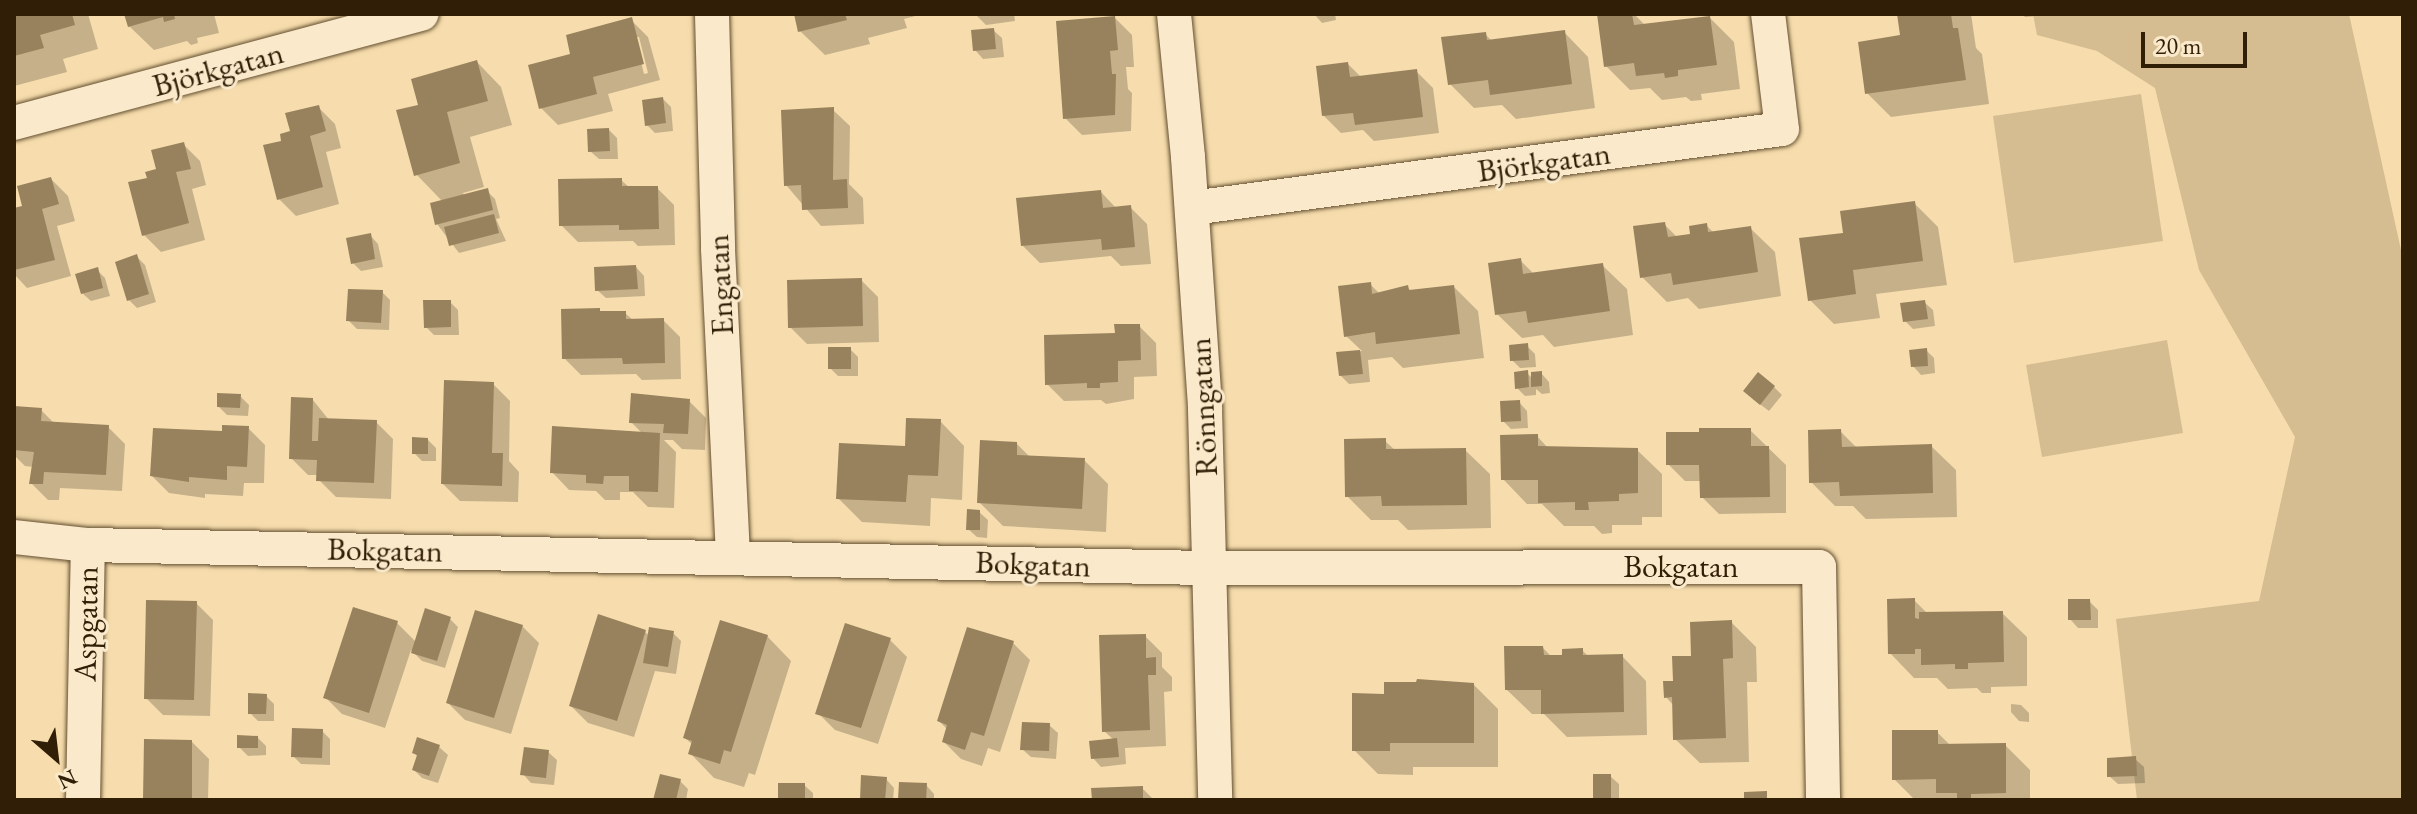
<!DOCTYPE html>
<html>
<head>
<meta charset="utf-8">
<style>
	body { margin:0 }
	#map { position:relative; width:2417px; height:814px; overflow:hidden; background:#f7ddad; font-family:"EB Garamond",serif }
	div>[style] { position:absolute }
	.green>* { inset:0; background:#d5bd91 }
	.shadow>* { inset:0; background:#0003 }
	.building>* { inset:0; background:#98815d }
	.roads { filter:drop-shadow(0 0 2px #624e30) drop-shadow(0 0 2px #624e30) }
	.minor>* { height:34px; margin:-17px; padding:0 17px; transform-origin:17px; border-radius:17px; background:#fae9ca }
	span { translate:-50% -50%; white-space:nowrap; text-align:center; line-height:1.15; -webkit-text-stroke:6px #fae9ca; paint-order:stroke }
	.street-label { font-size:32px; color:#311e06 }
	.frame { position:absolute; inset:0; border:16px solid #311e06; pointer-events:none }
	.north { position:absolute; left:16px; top:718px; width:80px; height:80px; -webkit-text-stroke:6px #fae9ca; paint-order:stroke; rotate:152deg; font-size:22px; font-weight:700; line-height:32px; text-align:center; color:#311e06 }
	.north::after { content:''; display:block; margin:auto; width:28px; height:36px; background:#311e06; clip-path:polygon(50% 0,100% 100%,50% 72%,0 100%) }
	.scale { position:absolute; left:2141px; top:32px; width:106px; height:36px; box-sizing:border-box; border:4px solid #311e06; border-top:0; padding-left:10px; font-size:24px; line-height:28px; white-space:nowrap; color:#311e06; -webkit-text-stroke:6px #fae9ca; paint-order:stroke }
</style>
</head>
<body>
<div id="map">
	<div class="green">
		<div style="clip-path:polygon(2033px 14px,2349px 14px,2403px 259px,2403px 800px,2137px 800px,2116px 619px,2259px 601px,2295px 437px,2199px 270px,2155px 88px,2097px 51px,2037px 35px)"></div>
		<div style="clip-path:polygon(2141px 94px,2163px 241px,2014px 263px,1993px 116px)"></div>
		<div style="clip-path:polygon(2167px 340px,2183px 433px,2042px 457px,2026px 365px)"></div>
	</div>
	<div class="shadow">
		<div style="clip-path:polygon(14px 14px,88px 14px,98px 49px,63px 59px,67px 72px,14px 86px)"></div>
		<div style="clip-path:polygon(126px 14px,214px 14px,219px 33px,197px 38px,198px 43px,191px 45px,187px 41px,154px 50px,129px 26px)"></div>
		<div style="clip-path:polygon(796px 14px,923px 14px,904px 19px,907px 28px,868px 38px,870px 44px,825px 55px,800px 31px)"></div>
		<div style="clip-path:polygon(975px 14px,1014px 14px,1015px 21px,986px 25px)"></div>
		<div style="clip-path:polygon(1314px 14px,1335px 14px,1336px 20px,1322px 23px)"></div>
		<div style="clip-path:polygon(1609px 14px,1634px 14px,1646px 26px,1710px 18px,1734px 42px,1740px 89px,1701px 94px,1702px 100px,1691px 101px,1686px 97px,1662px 100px,1650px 88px,1630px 90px,1606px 66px)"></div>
		<div style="clip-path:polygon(1899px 14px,1971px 14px,1976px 48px,1982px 54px,1989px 104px,1891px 117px,1867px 93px,1902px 37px)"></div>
		<div style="clip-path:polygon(2022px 14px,2047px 14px,2047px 15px,2025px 17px)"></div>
		<div style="clip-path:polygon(1115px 18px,1132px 35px,1134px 67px,1126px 67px,1128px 89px,1132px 93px,1131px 131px,1082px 135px,1065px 118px)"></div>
		<div style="clip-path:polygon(evenodd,631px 20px,648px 37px,660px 80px,608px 94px,613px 111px,558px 125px,541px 108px,573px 55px,631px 20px,635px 37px,639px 37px,648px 73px,644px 74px,635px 37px)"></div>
		<div style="clip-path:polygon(993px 30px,1002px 38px,1004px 57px,983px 59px,975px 50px)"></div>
		<div style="clip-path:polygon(1564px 32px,1588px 57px,1595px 108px,1516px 119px,1502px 105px,1474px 108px,1450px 84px,1485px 34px,1493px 42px)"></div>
		<div style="clip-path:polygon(477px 62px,501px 87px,512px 125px,470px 137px,484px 187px,463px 193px,464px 196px,487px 191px,495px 199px,500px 218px,496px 219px,506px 241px,459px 253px,437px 224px,443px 202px,416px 174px,420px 106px)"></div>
		<div style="clip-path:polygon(1348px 64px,1362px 78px,1416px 71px,1433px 88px,1439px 133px,1374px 141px,1363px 130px,1341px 133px,1324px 116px)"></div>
		<div style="clip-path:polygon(663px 99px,671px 107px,673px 131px,655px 133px,647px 125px)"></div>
		<div style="clip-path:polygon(318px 107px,335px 124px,341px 148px,326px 152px,339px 204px,296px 216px,279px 199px,284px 142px)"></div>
		<div style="clip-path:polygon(833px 110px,850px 126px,849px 184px,863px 198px,864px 224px,821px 226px,786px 185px)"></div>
		<div style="clip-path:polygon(609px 130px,617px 138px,618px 159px,599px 159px,590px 151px)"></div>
		<div style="clip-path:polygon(183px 144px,200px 161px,206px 185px,192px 189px,205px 240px,161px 252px,144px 235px,149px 179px)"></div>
		<div style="clip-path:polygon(51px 179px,68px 196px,75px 221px,57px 226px,71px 276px,27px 288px,14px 274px,14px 215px)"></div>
		<div style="clip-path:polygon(621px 180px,630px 188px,657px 188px,674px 205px,675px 245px,638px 246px,633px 241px,578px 242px,561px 225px)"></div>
		<div style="clip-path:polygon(1101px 192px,1117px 209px,1130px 207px,1147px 224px,1151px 264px,1121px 266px,1111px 256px,1040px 263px,1023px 246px)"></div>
		<div style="clip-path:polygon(1914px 203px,1938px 227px,1947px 285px,1876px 294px,1880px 318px,1834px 324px,1810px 300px,1845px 234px)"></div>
		<div style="clip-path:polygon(1664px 224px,1678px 238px,1692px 236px,1706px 225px,1714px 233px,1750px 228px,1775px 252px,1781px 296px,1699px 309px,1688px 298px,1667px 302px,1642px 277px)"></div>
		<div style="clip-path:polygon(370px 235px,378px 244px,383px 267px,361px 271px,353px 263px)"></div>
		<div style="clip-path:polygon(136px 256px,145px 265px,156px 302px,137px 308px,129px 300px)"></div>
		<div style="clip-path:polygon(1520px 260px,1534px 274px,1602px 265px,1627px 289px,1633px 335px,1554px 347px,1543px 335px,1522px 338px,1497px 314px)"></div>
		<div style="clip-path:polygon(636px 267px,644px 276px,645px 296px,606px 298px,597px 290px)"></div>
		<div style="clip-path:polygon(97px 270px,105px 278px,110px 296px,91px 301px,82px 293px)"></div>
		<div style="clip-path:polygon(861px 280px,878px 297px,879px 342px,807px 344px,790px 327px)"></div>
		<div style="clip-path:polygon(1370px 284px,1380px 294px,1408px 288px,1412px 292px,1454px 287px,1478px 311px,1484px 358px,1403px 368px,1392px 357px,1368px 360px,1370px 382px,1349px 384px,1341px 376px,1338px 354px,1362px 351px,1346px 336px)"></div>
		<div style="clip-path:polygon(382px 292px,390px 300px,389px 330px,357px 329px,348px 320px)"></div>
		<div style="clip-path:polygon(450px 302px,458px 310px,459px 335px,434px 335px,426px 327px)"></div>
		<div style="clip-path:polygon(1924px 302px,1933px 310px,1935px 326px,1913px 329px,1905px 321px)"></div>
		<div style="clip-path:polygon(599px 310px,603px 313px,625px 313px,633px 320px,663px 320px,680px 337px,681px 379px,642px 380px,636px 374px,581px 375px,564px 358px)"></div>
		<div style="clip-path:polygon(1139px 326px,1156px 343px,1157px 376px,1134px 377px,1134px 399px,1106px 404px,1101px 400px,1064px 401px,1047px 384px,1117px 335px)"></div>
		<div style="clip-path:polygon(1527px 346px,1535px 354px,1536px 367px,1520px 368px,1512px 360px)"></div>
		<div style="clip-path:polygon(850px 349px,858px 357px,858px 376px,838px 376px,830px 368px)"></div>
		<div style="clip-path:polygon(1926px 350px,1934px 358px,1935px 373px,1921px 375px,1913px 366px)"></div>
		<div style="clip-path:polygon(1527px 373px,1533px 379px,1541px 373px,1549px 382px,1550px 393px,1542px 394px,1536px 389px,1536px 395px,1525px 396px,1517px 388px)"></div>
		<div style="clip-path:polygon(493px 384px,510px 401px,509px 461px,519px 472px,518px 502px,460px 501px,443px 484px)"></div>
		<div style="clip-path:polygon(1774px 387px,1782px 395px,1769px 411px,1753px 399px)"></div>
		<div style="clip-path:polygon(240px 396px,249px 405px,248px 416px,227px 415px,219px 407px)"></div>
		<div style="clip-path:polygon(313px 400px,329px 420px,376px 422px,393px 439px,391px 499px,336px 497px,319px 480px,319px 475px,308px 475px,291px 458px)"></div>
		<div style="clip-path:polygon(689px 401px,706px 418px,705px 450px,682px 449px,673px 440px,664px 440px,676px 452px,674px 508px,648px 507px,633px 492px,620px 492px,620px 500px,605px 500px,596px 491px,569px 490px,552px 472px,643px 434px,631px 422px)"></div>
		<div style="clip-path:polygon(1519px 402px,1527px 411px,1528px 428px,1511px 429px,1503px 421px)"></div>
		<div style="clip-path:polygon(14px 408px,41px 410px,55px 424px,108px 427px,125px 444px,122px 491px,60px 488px,59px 500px,48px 500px,31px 483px,34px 467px,25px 466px,14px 455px)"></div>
		<div style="clip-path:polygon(940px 421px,964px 446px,962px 500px,931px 498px,930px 526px,862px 522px,838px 498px)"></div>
		<div style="clip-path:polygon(248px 428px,265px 445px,264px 483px,244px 483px,243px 496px,205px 494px,205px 498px,169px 493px,152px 476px,224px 433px)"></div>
		<div style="clip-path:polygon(1750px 430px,1786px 465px,1786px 513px,1719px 514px,1702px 497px,1701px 481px,1685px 481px,1668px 464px)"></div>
		<div style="clip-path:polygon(1840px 431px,1857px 448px,1931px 446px,1956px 470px,1957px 517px,1866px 519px,1853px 506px,1835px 506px,1811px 482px)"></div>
		<div style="clip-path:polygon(1537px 436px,1548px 448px,1637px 450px,1662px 474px,1662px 517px,1642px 517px,1642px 525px,1612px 525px,1612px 533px,1602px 534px,1594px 526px,1564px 526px,1542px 504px,1527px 504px,1503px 479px)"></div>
		<div style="clip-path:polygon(428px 440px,436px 448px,436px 461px,422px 461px,414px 453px)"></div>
		<div style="clip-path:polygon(1385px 441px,1396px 451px,1465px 450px,1490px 474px,1491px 528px,1408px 530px,1398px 520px,1371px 520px,1347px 496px)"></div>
		<div style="clip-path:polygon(1017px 444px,1030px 457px,1084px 460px,1108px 484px,1106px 532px,1003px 526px,979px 502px)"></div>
		<div style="clip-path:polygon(979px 512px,988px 520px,987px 538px,977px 537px,968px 529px)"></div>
		<div style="clip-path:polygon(1914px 600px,1928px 614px,2002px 613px,2027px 637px,2027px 686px,1991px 687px,1991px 693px,1982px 693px,1977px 688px,1948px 689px,1937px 678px,1914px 678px,1890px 653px)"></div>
		<div style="clip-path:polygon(2089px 601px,2098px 610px,2098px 628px,2078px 628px,2070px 619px)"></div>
		<div style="clip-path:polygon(196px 603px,213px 620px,210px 716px,163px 715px,146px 698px)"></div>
		<div style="clip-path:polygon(449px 618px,458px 627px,445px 668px,422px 661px,411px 650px,385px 728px,342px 714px,325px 697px,397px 623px,417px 643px)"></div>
		<div style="clip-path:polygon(1731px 622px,1756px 647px,1757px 682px,1747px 682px,1749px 762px,1700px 763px,1675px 739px,1674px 706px,1666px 697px,1693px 658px)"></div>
		<div style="clip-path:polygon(522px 626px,539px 643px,511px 734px,465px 720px,448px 703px)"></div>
		<div style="clip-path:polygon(645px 632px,650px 636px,673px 633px,681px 641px,676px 674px,655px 671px,634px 737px,588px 723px,571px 706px)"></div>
		<div style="clip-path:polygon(767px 636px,791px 661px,755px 775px,749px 773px,744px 787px,714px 778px,690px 753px,693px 745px,685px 738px)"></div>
		<div style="clip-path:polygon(1145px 636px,1162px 653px,1162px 667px,1172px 677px,1172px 691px,1164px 692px,1166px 746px,1125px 748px,1126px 764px,1101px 767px,1093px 758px,1114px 740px,1104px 731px)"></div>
		<div style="clip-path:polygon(890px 640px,907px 657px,878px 744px,835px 730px,818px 713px)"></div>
		<div style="clip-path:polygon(1013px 643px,1030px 660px,1000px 752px,988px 748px,982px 766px,961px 759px,944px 742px,948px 730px,939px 721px)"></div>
		<div style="clip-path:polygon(1543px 648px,1552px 657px,1582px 650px,1589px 657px,1622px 656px,1646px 681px,1647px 735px,1567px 737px,1544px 714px,1532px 714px,1507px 690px)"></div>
		<div style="clip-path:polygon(1474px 685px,1498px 709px,1498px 767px,1413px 767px,1413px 775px,1378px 774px,1354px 750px,1386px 696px)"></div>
		<div style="clip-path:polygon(266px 696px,274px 704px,274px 721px,258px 721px,250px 713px)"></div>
		<div style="clip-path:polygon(2011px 704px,2021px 705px,2029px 713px,2029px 722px,2019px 721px,2011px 712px)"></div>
		<div style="clip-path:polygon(1049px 725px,1058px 733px,1056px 759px,1031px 757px,1022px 749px)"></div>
		<div style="clip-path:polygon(322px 731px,330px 739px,330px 765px,301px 764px,293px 756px)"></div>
		<div style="clip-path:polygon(1937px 732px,1951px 746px,2005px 745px,2030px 770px,2030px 800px,1915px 800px,1894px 779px)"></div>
		<div style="clip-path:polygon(258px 738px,266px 746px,266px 755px,248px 756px,239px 747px)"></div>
		<div style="clip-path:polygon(192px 742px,209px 759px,208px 800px,145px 800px)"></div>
		<div style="clip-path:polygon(439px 747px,448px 755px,438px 783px,422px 778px,414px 770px,418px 757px,414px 752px)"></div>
		<div style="clip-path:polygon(548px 752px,557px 760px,554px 785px,531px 783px,523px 774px)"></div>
		<div style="clip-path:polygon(2135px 759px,2144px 767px,2145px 783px,2118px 784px,2109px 776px)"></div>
		<div style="clip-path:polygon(1610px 776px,1619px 784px,1619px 800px,1598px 800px,1595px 797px)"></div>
		<div style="clip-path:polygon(886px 779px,894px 788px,893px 800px,862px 800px)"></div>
		<div style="clip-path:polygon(680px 781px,688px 789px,686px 800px,656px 800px)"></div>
		<div style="clip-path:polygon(804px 785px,813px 793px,813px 800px,780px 800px)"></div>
		<div style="clip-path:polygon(926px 785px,934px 794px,934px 800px,900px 800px)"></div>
		<div style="clip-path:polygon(1142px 788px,1154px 800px,1094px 800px)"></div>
	</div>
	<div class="building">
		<div style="clip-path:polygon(14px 14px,72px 14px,75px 25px,40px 35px,44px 48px,14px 56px)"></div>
		<div style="clip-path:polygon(124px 14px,174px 14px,175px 19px,164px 22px,163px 17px,128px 27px)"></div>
		<div style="clip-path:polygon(794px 14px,845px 14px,847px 20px,798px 32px)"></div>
		<div style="clip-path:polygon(1597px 14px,1632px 14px,1634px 25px,1710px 16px,1717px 65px,1678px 70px,1678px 76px,1665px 78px,1664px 73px,1636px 76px,1634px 63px,1604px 67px)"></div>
		<div style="clip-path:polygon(1897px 14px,1951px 14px,1953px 28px,1958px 28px,1966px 80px,1865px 94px,1858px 42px,1900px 35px)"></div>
		<div style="clip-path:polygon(1115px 16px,1118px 50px,1110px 51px,1112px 74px,1116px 74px,1115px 115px,1063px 119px,1056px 21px)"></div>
		<div style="clip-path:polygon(632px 17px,644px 64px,593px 77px,597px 94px,539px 109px,528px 65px,570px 54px,566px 35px)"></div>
		<div style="clip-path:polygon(994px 28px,996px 49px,973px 51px,971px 30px)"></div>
		<div style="clip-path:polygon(1565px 30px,1572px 84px,1490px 95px,1488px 80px,1448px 85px,1441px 37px,1486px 32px,1487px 40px)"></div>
		<div style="clip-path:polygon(477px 60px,488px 101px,447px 112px,460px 163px,414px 176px,396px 110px,418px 105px,411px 79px)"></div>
		<div style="clip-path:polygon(1348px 62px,1350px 77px,1417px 69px,1423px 117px,1355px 125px,1353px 113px,1322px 116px,1316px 66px)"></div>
		<div style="clip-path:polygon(663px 97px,666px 123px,645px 126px,642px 100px)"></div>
		<div style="clip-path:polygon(319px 105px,326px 131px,310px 136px,323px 187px,277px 200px,263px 145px,281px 141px,280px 134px,290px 131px,285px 113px)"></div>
		<div style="clip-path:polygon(834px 107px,833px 180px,847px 179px,848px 208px,802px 210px,801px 185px,784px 186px,781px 110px)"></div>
		<div style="clip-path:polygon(609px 128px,610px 151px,588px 152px,587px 129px)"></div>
		<div style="clip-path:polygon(184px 142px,191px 169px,176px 172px,189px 223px,142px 236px,128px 182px,147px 178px,145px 172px,156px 169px,151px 150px)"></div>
		<div style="clip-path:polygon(51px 177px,59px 204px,42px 209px,55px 260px,14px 270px,14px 208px,22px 206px,17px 186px)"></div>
		<div style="clip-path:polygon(622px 178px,622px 186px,658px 186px,659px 229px,619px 230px,619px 225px,559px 226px,558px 179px)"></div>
		<div style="clip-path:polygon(488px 188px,493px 210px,435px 225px,430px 203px)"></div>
		<div style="clip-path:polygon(1101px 190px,1103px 208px,1131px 205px,1135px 247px,1102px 250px,1101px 239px,1021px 246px,1016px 198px)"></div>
		<div style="clip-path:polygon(1915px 201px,1923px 261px,1853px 270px,1856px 294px,1808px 301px,1799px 238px,1843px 233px,1840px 211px)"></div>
		<div style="clip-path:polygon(494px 214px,499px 233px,449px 246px,444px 227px)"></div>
		<div style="clip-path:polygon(1665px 222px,1668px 237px,1690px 234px,1689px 226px,1707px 223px,1708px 232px,1751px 226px,1758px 272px,1673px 285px,1671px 273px,1640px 278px,1633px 226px)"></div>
		<div style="clip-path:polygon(371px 233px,375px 259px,351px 264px,346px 238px)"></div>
		<div style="clip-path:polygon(137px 254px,149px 294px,127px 301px,115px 262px)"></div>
		<div style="clip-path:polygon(1521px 258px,1523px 274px,1603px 263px,1610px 311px,1528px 323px,1526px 311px,1495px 315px,1488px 263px)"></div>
		<div style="clip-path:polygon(636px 265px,638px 289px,595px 291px,594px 267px)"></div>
		<div style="clip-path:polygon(98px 267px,103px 288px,81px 294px,75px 274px)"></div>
		<div style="clip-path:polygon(862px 278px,863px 326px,788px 328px,787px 280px)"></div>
		<div style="clip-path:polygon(1371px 282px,1372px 294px,1408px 285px,1409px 290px,1454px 285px,1460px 334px,1376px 344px,1375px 332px,1344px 337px,1338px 286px)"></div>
		<div style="clip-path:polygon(348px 289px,383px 290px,381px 323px,346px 321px)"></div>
		<div style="clip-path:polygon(423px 300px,451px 300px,451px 327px,424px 328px)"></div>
		<div style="clip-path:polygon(1925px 300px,1928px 319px,1903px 322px,1900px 303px)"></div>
		<div style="clip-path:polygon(600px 308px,600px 311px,626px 311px,626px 319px,664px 318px,665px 363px,623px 364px,622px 358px,562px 359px,561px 309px)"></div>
		<div style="clip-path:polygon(1114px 324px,1140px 324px,1141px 360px,1118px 361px,1118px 382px,1100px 383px,1100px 388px,1087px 388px,1087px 383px,1045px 385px,1044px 335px,1115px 333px)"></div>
		<div style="clip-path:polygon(1528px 343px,1529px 360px,1510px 361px,1509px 345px)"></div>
		<div style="clip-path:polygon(828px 347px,851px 347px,851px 369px,828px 369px)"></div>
		<div style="clip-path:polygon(1927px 348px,1928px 366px,1911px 367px,1909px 350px)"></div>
		<div style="clip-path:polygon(1360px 350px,1363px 374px,1339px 376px,1336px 352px)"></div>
		<div style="clip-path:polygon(1528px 370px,1529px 387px,1515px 389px,1514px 372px)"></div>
		<div style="clip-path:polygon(1542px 371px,1542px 386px,1531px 387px,1531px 372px)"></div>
		<div style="clip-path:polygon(1758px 372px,1775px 386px,1760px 405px,1743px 391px)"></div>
		<div style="clip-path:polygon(444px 380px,494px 382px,492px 453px,503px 453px,502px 486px,441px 484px)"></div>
		<div style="clip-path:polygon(217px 393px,241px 394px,240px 408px,217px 407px)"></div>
		<div style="clip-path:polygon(631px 393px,690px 399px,688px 434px,663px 433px,664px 424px,629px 423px)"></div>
		<div style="clip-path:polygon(291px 397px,313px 398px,312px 441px,318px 441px,319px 418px,377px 420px,374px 483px,316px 481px,317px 460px,289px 459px)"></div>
		<div style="clip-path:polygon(1520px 400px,1521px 421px,1501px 422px,1500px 401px)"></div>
		<div style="clip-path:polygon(14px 406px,42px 408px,41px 421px,109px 425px,106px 475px,44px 472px,43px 484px,29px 484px,34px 452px,14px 450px)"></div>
		<div style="clip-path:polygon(906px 418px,941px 419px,938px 476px,908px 475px,906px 502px,836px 499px,839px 443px,905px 446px)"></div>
		<div style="clip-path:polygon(222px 425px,249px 426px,247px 467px,227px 466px,227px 480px,189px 477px,189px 482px,150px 476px,153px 428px,222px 431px)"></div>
		<div style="clip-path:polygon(552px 426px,660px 433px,658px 492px,629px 491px,629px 476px,604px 476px,603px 484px,586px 483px,586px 475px,550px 473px)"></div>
		<div style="clip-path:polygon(1699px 428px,1751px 428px,1751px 446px,1769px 446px,1770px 497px,1700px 498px,1699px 465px,1666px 465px,1666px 432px,1699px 432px)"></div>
		<div style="clip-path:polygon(1841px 429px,1842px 447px,1932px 444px,1933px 493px,1840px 496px,1839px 482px,1809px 483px,1808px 430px)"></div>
		<div style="clip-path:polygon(1538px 434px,1538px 446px,1638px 448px,1638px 493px,1619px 494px,1619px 501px,1588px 502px,1589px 510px,1575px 510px,1575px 502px,1538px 503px,1538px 480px,1501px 480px,1500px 435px)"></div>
		<div style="clip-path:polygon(412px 437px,428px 438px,428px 454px,412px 454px)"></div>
		<div style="clip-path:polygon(1386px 438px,1386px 449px,1466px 448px,1467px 505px,1382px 506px,1381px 496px,1345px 497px,1344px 439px)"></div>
		<div style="clip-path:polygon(980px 440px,1017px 442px,1017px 455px,1085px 458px,1082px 509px,977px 503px)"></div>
		<div style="clip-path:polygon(967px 509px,980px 510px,980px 530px,966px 530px)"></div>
		<div style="clip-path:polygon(1915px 598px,1915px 618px,1919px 619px,1919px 612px,2003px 611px,2004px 662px,1968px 663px,1968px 669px,1955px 669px,1955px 664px,1921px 665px,1921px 649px,1915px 649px,1915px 654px,1888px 654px,1887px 599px)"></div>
		<div style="clip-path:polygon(2068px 599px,2090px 599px,2091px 620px,2068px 620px)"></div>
		<div style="clip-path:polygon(146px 600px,197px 601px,194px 700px,144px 699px)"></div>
		<div style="clip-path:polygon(353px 607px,398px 621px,369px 713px,323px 698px)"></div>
		<div style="clip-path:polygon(425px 608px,451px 617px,437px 661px,411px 653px)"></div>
		<div style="clip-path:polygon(475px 610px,523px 625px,494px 718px,446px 703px)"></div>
		<div style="clip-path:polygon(598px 614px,646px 630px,617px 721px,569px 706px)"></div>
		<div style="clip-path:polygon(720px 620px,768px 635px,731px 752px,724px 750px,720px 764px,688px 754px,692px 741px,683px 738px)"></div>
		<div style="clip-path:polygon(1732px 620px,1733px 658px,1723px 659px,1726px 738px,1673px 740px,1672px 697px,1664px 698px,1663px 681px,1673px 681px,1672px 656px,1691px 656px,1690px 622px)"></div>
		<div style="clip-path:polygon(845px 623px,891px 638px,861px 728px,815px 714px)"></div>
		<div style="clip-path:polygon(649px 627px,674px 631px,668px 667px,643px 663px)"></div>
		<div style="clip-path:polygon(967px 627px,1014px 641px,984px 736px,971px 732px,965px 750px,942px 742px,947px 725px,937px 721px)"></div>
		<div style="clip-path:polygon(1146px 634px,1146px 658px,1156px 657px,1156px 675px,1148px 675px,1150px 730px,1102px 732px,1099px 635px)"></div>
		<div style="clip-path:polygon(1504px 646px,1543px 646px,1544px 655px,1562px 655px,1562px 649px,1583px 648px,1583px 655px,1623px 654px,1624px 712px,1541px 714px,1541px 690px,1505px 690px)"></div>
		<div style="clip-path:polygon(1417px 679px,1474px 683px,1474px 743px,1390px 743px,1390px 751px,1352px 751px,1352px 693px,1384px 694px,1384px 682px,1416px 682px)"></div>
		<div style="clip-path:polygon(248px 693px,267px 694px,266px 714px,248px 714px)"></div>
		<div style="clip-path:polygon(1022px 722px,1050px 723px,1049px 751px,1020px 750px)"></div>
		<div style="clip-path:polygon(292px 728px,323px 729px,322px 758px,291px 757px)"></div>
		<div style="clip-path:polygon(1892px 730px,1938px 730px,1938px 744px,2006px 743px,2006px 793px,1971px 794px,1971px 798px,1957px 798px,1957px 793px,1936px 793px,1936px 779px,1892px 780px)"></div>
		<div style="clip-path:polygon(237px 735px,258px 736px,258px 748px,237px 748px)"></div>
		<div style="clip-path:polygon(417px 737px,440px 745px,429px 776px,412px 770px,417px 755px,412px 753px)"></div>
		<div style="clip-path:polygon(1117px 738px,1119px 757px,1091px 759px,1089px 741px)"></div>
		<div style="clip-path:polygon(144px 739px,192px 740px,192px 800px,143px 800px)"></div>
		<div style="clip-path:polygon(524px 747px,549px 750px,546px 778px,520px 775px)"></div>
		<div style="clip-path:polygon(2136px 756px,2137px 776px,2107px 777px,2107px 758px)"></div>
		<div style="clip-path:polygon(660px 774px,681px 779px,676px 800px,653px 800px)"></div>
		<div style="clip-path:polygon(1593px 774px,1611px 774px,1611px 798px,1593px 798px)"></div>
		<div style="clip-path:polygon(861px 775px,887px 777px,885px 800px,860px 800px)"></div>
		<div style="clip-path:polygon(899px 782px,927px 783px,926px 800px,898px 800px)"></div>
		<div style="clip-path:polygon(778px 783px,805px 783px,805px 800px,778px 800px)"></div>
		<div style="clip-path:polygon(1143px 786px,1143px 800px,1092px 800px,1091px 788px)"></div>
		<div style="clip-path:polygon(1767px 791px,1767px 800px,1744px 800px,1744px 792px)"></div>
	</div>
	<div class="roads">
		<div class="minor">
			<div style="left:712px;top:14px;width:235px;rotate:88.5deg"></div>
			<div style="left:718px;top:249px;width:307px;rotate:87.2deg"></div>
			<div style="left:1174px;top:14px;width:144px;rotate:84.4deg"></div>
			<div style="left:1188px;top:157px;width:253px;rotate:86.1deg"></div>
			<div style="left:1205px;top:409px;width:391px;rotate:88.5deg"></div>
			<div style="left:14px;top:123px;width:422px;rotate:-15deg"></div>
			<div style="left:1192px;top:208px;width:595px;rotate:-7.63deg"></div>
			<div style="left:1782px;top:129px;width:116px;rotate:-96.9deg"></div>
			<div style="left:14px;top:537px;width:74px;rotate:6.2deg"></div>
			<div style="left:88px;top:545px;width:1121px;rotate:1.18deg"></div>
			<div style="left:1209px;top:568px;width:610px;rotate:-0.09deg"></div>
			<div style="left:1819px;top:567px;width:233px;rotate:89deg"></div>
			<div style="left:83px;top:800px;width:255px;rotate:-88.9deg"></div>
		</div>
	</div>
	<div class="street-label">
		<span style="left:218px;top:69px;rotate:-15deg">Björkgatan</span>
		<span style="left:1544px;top:162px;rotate:-8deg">Björkgatan</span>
		<span style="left:720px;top:285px;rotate:-93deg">Engatan</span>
		<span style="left:1203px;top:407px;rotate:-93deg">Rönngatan</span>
		<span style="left:385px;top:550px;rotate:1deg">Bokgatan</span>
		<span style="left:1033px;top:564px;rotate:2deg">Bokgatan</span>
		<span style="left:1681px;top:566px">Bokgatan</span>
		<span style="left:86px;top:624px;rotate:-89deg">Aspgatan</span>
	</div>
	<div class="frame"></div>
	<div class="north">N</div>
	<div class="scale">20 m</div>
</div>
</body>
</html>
